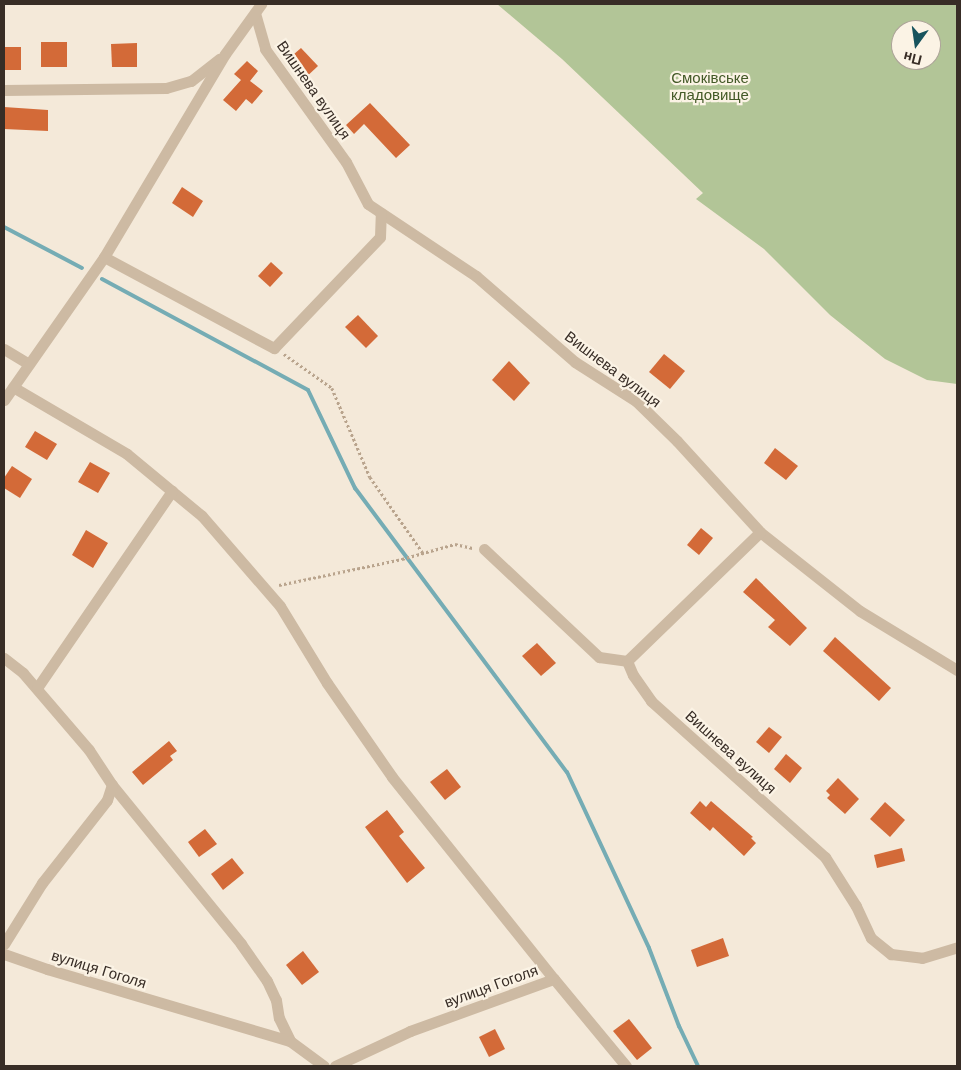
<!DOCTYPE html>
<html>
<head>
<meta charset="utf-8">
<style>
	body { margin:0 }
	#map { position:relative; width:961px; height:1070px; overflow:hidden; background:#f4e9d9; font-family:Helvetica,sans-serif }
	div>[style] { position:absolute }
	.green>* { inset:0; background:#b2c597 }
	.stream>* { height:4px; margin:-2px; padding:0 2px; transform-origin:2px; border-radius:2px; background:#75acb4 }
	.building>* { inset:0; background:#d36a38 }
	.path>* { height:2.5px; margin-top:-1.25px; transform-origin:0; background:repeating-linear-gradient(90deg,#b9a48d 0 2.5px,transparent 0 5px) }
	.street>* { height:11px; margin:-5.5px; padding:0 5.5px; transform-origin:5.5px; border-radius:5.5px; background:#cdbaa3 }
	span { translate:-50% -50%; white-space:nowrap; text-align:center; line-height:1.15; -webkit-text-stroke:4.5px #fbf3e5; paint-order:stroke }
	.park-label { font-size:15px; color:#435927 }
	.street-label { font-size:15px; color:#382d26 }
	.frame { position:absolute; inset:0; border:5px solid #382d26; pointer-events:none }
	.north { position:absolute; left:891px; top:20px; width:50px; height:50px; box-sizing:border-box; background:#fbf3e5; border:1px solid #ada499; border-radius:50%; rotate:194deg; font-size:14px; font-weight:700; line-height:20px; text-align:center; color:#382d26 }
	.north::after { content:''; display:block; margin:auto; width:18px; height:22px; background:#17535d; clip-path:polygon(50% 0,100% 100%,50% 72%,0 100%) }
</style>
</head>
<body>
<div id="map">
	<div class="green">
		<div style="clip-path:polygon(evenodd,497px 4px,957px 4px,957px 384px,927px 380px,885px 359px,830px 315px,764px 249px,696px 199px,703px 193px,562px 59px,497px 4px,901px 30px,931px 30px,931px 60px,901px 60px,901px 30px)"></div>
	</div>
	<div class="stream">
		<div style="left:4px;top:227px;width:88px;rotate:27.7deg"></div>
		<div style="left:102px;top:279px;width:234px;rotate:28.3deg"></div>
		<div style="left:308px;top:390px;width:109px;rotate:64.4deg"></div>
		<div style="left:355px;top:488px;width:354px;rotate:53.3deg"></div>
		<div style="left:567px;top:772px;width:194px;rotate:65deg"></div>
		<div style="left:649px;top:948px;width:84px;rotate:69deg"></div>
		<div style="left:679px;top:1026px;width:44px;rotate:64.6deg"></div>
	</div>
	<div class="building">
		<div style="clip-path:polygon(41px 42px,67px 42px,67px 67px,41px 67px)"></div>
		<div style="clip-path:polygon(137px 43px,137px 67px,112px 67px,111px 44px)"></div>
		<div style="clip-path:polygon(4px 47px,21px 47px,21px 70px,4px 70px)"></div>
		<div style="clip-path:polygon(301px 48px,318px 66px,303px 80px,286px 61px)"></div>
		<div style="clip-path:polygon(247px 61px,258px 71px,250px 81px,263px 91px,252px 104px,246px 99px,236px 111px,223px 100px,241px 80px,234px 74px)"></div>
		<div style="clip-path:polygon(370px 103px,410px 145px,396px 158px,364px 124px,354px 134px,346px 125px)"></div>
		<div style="clip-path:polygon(4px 107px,48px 110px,48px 131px,4px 129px)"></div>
		<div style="clip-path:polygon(182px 187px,203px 201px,193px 217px,172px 203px)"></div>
		<div style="clip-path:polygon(271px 262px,283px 273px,270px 287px,258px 276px)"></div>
		<div style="clip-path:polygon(358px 315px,378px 336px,366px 348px,345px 327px)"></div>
		<div style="clip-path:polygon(664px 354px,685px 371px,670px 389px,649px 372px)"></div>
		<div style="clip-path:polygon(509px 361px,530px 383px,514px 401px,492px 380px)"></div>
		<div style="clip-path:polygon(35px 431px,57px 444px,47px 460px,25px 447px)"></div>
		<div style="clip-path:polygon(775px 448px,798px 466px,786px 480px,764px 463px)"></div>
		<div style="clip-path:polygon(90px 462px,110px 473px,98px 493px,78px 482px)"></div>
		<div style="clip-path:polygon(12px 466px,32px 479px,20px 498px,4px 488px,4px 478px)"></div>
		<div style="clip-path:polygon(701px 528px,713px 538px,699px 555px,687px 545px)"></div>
		<div style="clip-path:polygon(86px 530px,108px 543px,93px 568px,72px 555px)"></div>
		<div style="clip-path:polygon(756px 578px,807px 628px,790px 646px,768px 627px,775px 620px,743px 592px)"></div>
		<div style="clip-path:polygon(835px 637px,891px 688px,879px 701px,823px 651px)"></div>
		<div style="clip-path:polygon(537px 643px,556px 663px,541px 676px,522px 656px)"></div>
		<div style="clip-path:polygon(769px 727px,782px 737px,769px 753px,756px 742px)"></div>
		<div style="clip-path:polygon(169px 741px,177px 751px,170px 756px,173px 760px,143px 785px,132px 772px)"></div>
		<div style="clip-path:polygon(786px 754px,802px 768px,790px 783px,774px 769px)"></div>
		<div style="clip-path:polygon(447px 769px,461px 787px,445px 800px,430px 782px)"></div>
		<div style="clip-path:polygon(838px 778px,859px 799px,845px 814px,827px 798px,830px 795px,826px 791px)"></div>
		<div style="clip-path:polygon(700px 801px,706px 807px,711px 801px,753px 837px,751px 838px,756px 843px,744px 856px,713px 827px,710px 831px,690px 813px)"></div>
		<div style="clip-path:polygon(885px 802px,905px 820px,890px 837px,870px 819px)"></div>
		<div style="clip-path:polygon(387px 810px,404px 832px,399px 836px,425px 868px,407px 883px,365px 827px)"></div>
		<div style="clip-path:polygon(205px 829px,217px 844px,199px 857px,188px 842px)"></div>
		<div style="clip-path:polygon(902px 848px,905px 861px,877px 868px,874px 855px)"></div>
		<div style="clip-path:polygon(232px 858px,244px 873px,223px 890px,211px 874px)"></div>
		<div style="clip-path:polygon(723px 938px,729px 956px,697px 967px,691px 950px)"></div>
		<div style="clip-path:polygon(303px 951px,319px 972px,302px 985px,286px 965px)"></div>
		<div style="clip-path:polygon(629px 1019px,652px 1048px,637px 1060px,613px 1031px)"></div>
		<div style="clip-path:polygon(495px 1029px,505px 1049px,489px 1057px,479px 1037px)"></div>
	</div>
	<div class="path">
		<div style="left:284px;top:354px;width:59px;rotate:35.3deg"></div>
		<div style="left:332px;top:388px;width:97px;rotate:66.9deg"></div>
		<div style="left:370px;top:477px;width:93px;rotate:55.1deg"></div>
		<div style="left:279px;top:585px;width:126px;rotate:-11.9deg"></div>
		<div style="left:402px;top:559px;width:55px;rotate:-15.8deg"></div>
		<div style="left:455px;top:544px;width:18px;rotate:13deg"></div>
	</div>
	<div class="street">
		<div style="left:255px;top:13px;width:37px;rotate:74deg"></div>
		<div style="left:265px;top:49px;width:139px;rotate:54.4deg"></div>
		<div style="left:346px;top:162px;width:47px;rotate:62.4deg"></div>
		<div style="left:368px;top:204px;width:130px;rotate:33.7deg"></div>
		<div style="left:476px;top:276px;width:131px;rotate:41deg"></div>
		<div style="left:575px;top:362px;width:72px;rotate:32.6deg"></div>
		<div style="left:636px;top:401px;width:57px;rotate:44.3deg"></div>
		<div style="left:677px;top:441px;width:123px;rotate:47.6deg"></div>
		<div style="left:760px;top:532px;width:127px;rotate:38.3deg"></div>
		<div style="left:860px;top:611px;width:114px;rotate:31.3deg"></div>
		<div style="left:4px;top:90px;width:162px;rotate:-0.7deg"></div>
		<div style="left:166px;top:88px;width:26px;rotate:-16deg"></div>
		<div style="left:191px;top:81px;width:36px;rotate:-38deg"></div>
		<div style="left:104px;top:257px;width:193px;rotate:28.2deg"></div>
		<div style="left:274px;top:348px;width:153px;rotate:-46.3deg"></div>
		<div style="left:380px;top:237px;width:24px;rotate:-88deg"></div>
		<div style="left:4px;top:349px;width:29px;rotate:31deg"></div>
		<div style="left:13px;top:387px;width:132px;rotate:30.4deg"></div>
		<div style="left:127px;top:454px;width:97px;rotate:39.6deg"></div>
		<div style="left:202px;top:516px;width:119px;rotate:49.1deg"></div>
		<div style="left:280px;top:606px;width:90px;rotate:58.6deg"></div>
		<div style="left:327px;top:683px;width:114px;rotate:55.3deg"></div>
		<div style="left:392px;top:777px;width:259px;rotate:51.3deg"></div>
		<div style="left:4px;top:400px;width:174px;rotate:-55deg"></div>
		<div style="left:104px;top:257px;width:236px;rotate:-59.2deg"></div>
		<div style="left:225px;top:54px;width:62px;rotate:-54.2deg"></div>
		<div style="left:484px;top:549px;width:158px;rotate:43.2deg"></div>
		<div style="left:599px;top:657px;width:28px;rotate:8deg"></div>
		<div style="left:627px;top:661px;width:15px;rotate:67deg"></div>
		<div style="left:633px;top:675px;width:32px;rotate:55deg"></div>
		<div style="left:651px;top:701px;width:234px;rotate:41.9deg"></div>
		<div style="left:825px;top:857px;width:58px;rotate:57.7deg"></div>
		<div style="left:856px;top:906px;width:35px;rotate:65deg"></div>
		<div style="left:871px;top:938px;width:26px;rotate:39deg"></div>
		<div style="left:891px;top:954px;width:31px;rotate:7deg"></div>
		<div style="left:922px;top:958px;width:37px;rotate:-17deg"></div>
		<div style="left:4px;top:658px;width:24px;rotate:38deg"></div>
		<div style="left:23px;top:673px;width:101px;rotate:49.4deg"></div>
		<div style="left:89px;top:750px;width:42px;rotate:56.7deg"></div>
		<div style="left:112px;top:785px;width:205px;rotate:50.9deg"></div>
		<div style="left:241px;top:944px;width:45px;rotate:54.9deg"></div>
		<div style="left:267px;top:981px;width:21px;rotate:65deg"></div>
		<div style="left:276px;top:1000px;width:18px;rotate:81deg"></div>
		<div style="left:279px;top:1018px;width:25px;rotate:64deg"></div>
		<div style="left:627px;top:661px;width:185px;rotate:-44.1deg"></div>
		<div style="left:37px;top:688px;width:239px;rotate:-55.6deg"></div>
		<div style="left:4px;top:944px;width:72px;rotate:-58.1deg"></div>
		<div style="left:42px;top:883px;width:105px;rotate:-51.9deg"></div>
		<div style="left:107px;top:800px;width:16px;rotate:-72deg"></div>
		<div style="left:4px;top:954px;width:46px;rotate:19.2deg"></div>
		<div style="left:47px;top:969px;width:253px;rotate:16.5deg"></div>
		<div style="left:290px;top:1041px;width:42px;rotate:36.3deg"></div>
		<div style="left:335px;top:1066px;width:83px;rotate:-25deg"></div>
		<div style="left:410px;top:1031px;width:153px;rotate:-19.9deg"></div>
		<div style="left:554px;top:979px;width:113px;rotate:50.4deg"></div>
	</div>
	<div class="park-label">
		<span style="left:710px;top:86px">Смоківське<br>кладовище</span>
	</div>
	<div class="street-label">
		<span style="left:314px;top:90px;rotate:55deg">Вишнева вулиця</span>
		<span style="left:613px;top:369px;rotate:37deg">Вишнева вулиця</span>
		<span style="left:731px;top:752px;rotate:42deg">Вишнева вулиця</span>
		<span style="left:99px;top:969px;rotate:17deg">вулиця Гоголя</span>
		<span style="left:491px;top:986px;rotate:-20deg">вулиця Гоголя</span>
	</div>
	<div class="frame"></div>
	<div class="north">Пн</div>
</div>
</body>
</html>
